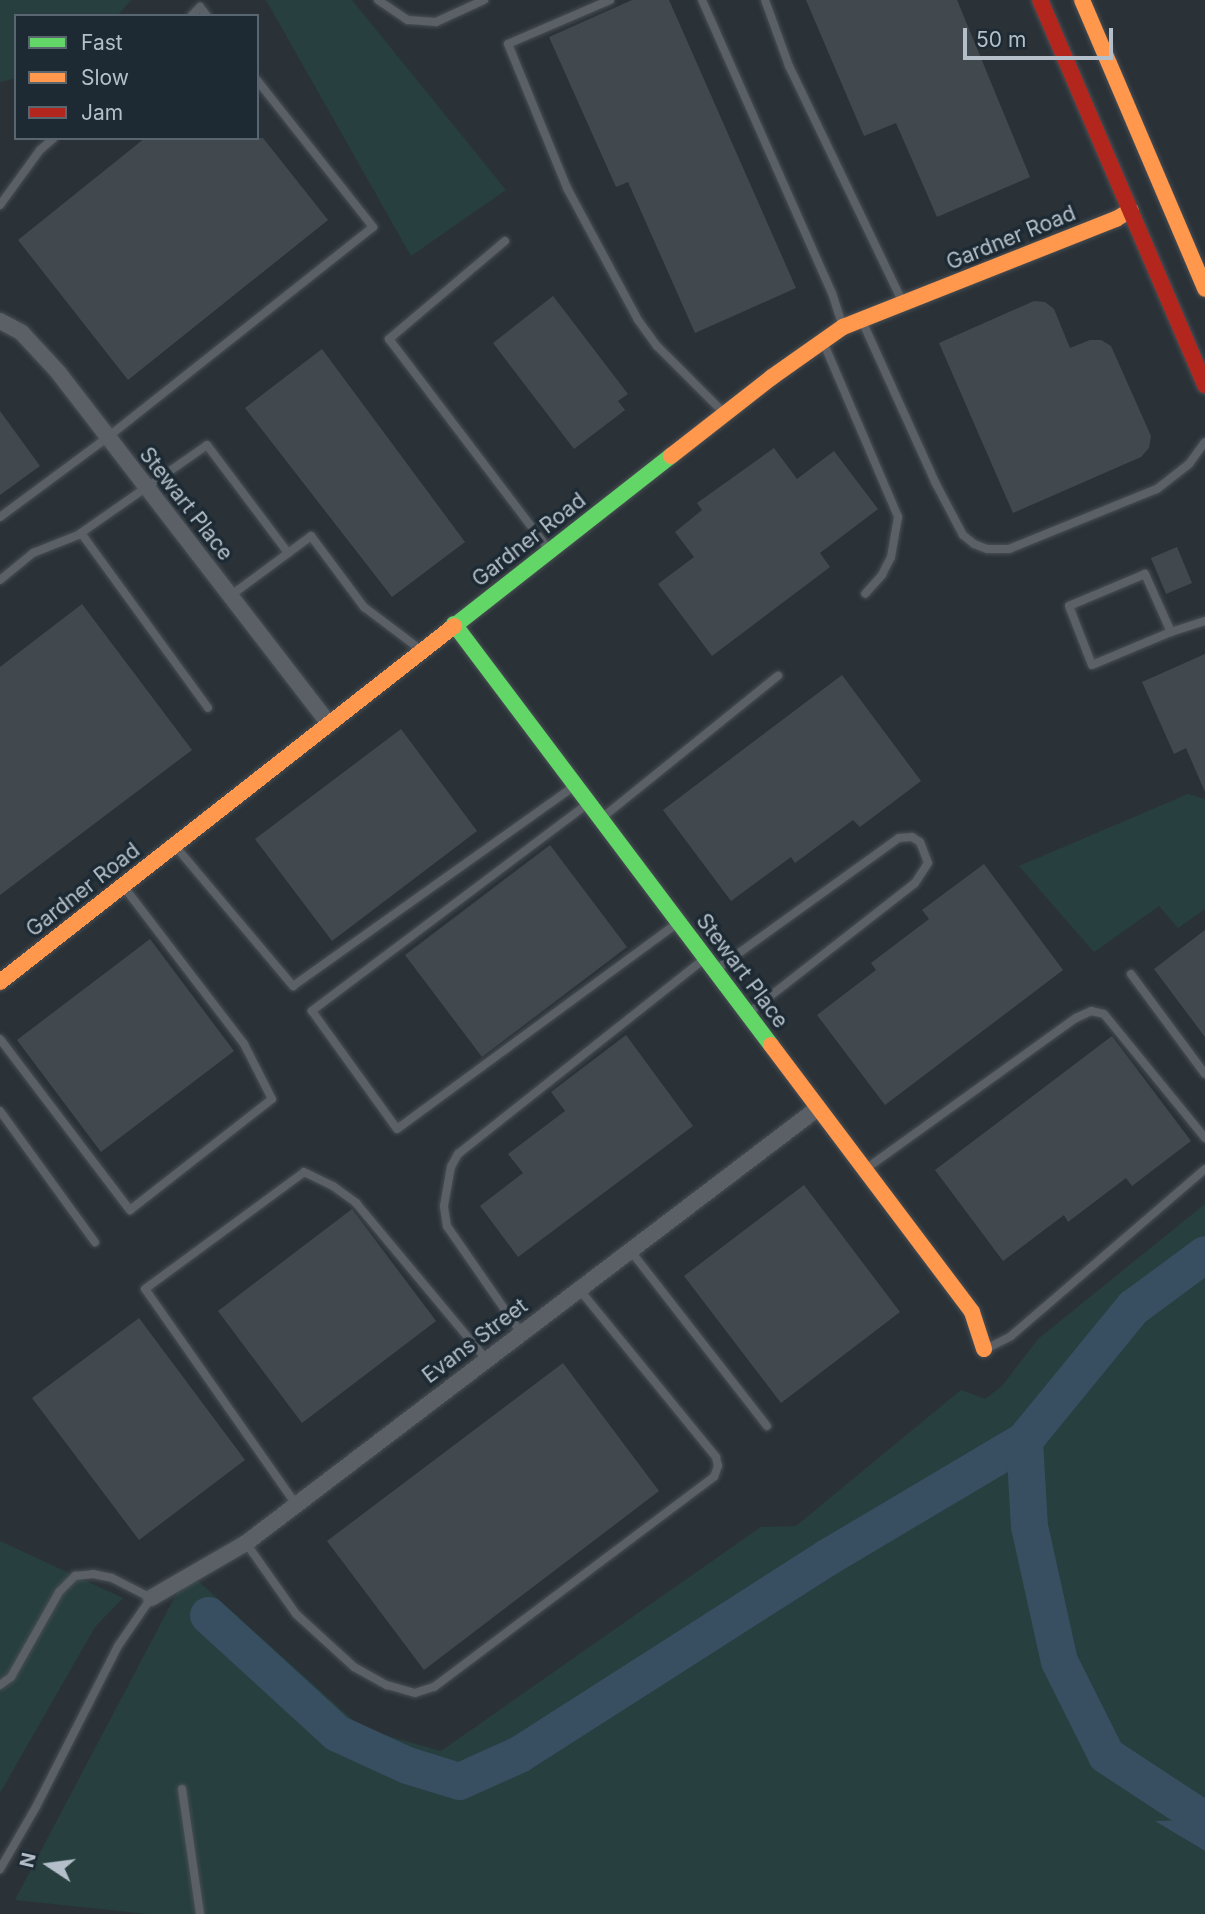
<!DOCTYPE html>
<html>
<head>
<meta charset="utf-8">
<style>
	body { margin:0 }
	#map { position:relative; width:1205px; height:1914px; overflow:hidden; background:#2a3238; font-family:Inter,sans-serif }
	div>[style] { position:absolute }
	.green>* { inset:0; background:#273f3f }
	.water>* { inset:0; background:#374f61 }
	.river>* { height:37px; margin:-18.5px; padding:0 18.5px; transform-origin:18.5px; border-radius:18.5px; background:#374f61 }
	.building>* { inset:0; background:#42494e }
	.roads { filter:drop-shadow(0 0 2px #484e53) drop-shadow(0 0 2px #484e53) }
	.lane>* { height:8px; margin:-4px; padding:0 4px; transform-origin:4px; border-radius:4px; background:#5a6066 }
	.street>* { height:16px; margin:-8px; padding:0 8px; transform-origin:8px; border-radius:8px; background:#5a6066 }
	.fast>* { height:16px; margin:-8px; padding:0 8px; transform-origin:8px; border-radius:8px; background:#63d668 }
	.slow>* { height:16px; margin:-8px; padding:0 8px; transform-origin:8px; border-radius:8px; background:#ff974d }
	.jam>* { height:16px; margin:-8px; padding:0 8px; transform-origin:8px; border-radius:8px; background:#b3261e }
	span { translate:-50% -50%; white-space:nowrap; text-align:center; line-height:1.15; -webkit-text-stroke:7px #1d2a33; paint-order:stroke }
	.street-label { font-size:21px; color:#b4bfc9 }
	.legend { position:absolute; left:14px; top:14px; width:245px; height:126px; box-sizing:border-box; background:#1d2a33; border:2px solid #59666f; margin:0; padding:9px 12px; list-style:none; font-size:21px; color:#b4bfc9 }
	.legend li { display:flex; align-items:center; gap:14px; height:35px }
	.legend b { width:35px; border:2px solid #59666f }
	.north { position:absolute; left:14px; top:1830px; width:70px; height:70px; -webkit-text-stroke:5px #1d2a33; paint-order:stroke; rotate:283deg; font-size:19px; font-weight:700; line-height:28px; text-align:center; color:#b4bfc9 }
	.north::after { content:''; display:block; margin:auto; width:24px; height:32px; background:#b4bfc9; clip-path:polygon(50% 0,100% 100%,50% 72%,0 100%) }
	.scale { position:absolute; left:963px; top:28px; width:150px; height:32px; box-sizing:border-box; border:4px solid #b4bfc9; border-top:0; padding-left:9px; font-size:21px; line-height:24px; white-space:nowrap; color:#b4bfc9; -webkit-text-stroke:5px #1d2a33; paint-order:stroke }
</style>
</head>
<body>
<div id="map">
	<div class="green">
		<div style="clip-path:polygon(0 0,131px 0,117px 16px,16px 16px,16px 78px,0 82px)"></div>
		<div style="clip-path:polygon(266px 0,352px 0,506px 190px,411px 256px)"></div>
		<div style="clip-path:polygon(1188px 794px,1205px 799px,1205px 909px,1178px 928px,1159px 906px,1094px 952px,1019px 866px)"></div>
		<div style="clip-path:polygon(1205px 1204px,1205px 1819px,1156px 1821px,1205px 1851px,1205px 1914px,148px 1914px,15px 1900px,188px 1572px,363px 1729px,441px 1751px,761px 1527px,796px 1526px,961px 1390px,985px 1399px,1002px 1386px,1038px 1339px)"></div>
		<div style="clip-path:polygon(0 1541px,123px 1598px,95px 1627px,0 1793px)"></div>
	</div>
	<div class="water">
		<div style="clip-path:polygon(1205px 1819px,1205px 1851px,1155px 1821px)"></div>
	</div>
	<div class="river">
		<div style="left:1024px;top:1440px;width:172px;rotate:-50.7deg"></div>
		<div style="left:1133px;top:1307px;width:89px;rotate:-36.4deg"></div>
		<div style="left:208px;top:1615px;width:175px;rotate:42.5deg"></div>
		<div style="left:337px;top:1733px;width:77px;rotate:24.6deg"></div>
		<div style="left:407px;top:1765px;width:54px;rotate:17.1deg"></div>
		<div style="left:459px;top:1781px;width:66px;rotate:-24.2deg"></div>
		<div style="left:519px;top:1754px;width:366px;rotate:-32.6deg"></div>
		<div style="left:827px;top:1557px;width:229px;rotate:-30.7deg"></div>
		<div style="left:1024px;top:1440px;width:86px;rotate:86.7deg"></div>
		<div style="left:1029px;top:1526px;width:138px;rotate:77.5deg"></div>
		<div style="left:1059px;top:1661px;width:105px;rotate:63.4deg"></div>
		<div style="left:1106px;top:1755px;width:118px;rotate:33.3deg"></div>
	</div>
	<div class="building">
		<div style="clip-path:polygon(632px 0,669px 0,796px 288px,695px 333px,628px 182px,616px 187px,549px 37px)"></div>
		<div style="clip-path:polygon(806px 0,957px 0,1030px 177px,937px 217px,896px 123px,864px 136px)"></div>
		<div style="clip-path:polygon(145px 138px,263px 138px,328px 220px,128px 380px,18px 240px)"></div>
		<div style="clip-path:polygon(553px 296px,628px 394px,618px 401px,625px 410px,574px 449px,493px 343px)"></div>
		<div style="clip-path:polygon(1034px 301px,1045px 302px,1054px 309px,1070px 348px,1090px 340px,1101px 340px,1111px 346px,1151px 436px,1149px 448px,1141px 457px,1013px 513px,939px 343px)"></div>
		<div style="clip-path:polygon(322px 349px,465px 542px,392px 597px,245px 408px)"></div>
		<div style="clip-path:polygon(0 411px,40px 466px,0 495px)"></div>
		<div style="clip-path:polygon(774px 448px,797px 479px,834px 451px,878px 509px,820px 553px,830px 567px,712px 656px,658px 584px,694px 557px,675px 532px,702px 510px,697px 503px)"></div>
		<div style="clip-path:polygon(1177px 547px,1192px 583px,1166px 594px,1151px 558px)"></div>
		<div style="clip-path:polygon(82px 604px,192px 750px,0 895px,0 667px)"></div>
		<div style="clip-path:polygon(1205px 654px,1205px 792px,1186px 748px,1174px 754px,1142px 682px)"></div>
		<div style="clip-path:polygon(842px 675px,921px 781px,860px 827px,853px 820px,795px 863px,791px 857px,731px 901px,663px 810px)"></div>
		<div style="clip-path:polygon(401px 729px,477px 831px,332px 941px,255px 839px)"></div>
		<div style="clip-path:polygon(550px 845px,627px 947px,482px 1057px,405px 955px)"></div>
		<div style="clip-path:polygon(984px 864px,1063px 970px,885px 1105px,817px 1015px,876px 970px,871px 963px,929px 919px,922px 910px)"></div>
		<div style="clip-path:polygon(1205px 930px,1205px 1037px,1154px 969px)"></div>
		<div style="clip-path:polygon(150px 939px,234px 1051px,101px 1152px,17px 1040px)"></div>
		<div style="clip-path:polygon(626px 1035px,693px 1126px,518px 1257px,480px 1206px,523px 1173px,508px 1154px,565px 1111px,551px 1092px)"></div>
		<div style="clip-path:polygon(1112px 1036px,1191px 1141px,1132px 1186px,1126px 1178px,1068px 1222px,1064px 1215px,1003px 1261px,935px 1170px)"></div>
		<div style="clip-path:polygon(804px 1185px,900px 1312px,781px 1403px,684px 1276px)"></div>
		<div style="clip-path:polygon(352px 1209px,436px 1321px,302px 1423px,218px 1311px)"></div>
		<div style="clip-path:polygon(139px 1318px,245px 1460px,139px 1540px,32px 1398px)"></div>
		<div style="clip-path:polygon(563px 1363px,659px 1491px,424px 1670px,327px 1541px)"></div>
	</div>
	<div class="roads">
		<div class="lane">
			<div style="left:378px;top:0;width:36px;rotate:34deg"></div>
			<div style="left:408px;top:20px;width:28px;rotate:4deg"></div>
			<div style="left:436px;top:22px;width:53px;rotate:-24.6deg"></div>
			<div style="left:610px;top:0;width:111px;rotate:156.7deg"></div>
			<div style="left:508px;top:44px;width:156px;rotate:67.7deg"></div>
			<div style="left:567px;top:188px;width:150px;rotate:61.7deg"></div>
			<div style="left:638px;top:320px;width:32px;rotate:54deg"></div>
			<div style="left:657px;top:346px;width:95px;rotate:45deg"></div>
			<div style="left:702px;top:0;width:321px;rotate:66.1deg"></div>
			<div style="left:832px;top:293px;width:33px;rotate:72deg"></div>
			<div style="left:765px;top:0;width:70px;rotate:70deg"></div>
			<div style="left:789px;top:66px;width:263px;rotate:64.3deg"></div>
			<div style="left:191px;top:16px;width:13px;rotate:-45deg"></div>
			<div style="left:200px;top:7px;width:11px;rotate:52deg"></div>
			<div style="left:0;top:205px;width:68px;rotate:-54deg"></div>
			<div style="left:40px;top:150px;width:18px;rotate:-41deg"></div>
			<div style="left:505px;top:241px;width:152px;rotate:139.8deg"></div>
			<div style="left:389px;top:339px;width:265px;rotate:52.8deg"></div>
			<div style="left:863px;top:323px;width:175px;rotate:65.6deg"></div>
			<div style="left:935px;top:482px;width:60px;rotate:62.2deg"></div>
			<div style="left:963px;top:535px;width:14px;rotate:39deg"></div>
			<div style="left:974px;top:544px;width:14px;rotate:21deg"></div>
			<div style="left:987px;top:549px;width:22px"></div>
			<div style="left:1009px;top:549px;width:160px;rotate:-22.1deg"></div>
			<div style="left:1157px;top:489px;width:41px;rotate:-38deg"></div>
			<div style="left:1189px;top:464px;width:27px;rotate:-54deg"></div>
			<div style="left:824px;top:344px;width:188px;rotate:66.8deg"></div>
			<div style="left:898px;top:517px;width:41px;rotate:99.9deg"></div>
			<div style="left:891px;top:557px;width:20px;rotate:117deg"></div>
			<div style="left:882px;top:575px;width:25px;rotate:132deg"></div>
			<div style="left:0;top:517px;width:134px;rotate:-36.5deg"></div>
			<div style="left:108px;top:437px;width:338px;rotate:-38.4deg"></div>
			<div style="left:373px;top:227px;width:187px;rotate:-128.3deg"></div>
			<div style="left:81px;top:533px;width:216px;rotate:54deg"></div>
			<div style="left:0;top:580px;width:43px;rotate:-39.3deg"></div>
			<div style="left:33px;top:553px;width:48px;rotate:-21.8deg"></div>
			<div style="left:78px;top:535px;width:157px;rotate:-34.9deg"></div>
			<div style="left:207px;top:445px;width:135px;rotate:53.1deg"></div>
			<div style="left:230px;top:596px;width:101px;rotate:-36.5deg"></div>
			<div style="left:311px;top:536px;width:89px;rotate:53.3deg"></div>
			<div style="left:364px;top:607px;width:71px;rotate:37deg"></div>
			<div style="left:1171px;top:632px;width:64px;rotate:-114.1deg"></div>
			<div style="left:1145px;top:574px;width:82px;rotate:157.2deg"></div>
			<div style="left:1069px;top:606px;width:63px;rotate:68.7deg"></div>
			<div style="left:1092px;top:665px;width:86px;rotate:-22.7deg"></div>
			<div style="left:1171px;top:632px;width:36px;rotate:-18deg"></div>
			<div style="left:586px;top:805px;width:343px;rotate:143.1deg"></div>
			<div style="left:312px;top:1011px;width:145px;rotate:54.2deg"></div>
			<div style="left:397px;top:1129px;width:346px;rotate:-36.3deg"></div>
			<div style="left:603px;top:817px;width:225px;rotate:-38.9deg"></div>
			<div style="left:176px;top:847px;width:182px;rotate:49.9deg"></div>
			<div style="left:293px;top:986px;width:344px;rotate:-35.4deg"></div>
			<div style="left:718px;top:968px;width:223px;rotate:-35.7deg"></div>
			<div style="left:899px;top:838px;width:13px;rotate:-4deg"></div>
			<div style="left:912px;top:837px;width:9px;rotate:32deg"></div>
			<div style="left:920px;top:842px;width:22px;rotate:69deg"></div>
			<div style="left:928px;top:863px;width:24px;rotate:123deg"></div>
			<div style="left:915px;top:883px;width:209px;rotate:142deg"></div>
			<div style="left:1131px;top:974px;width:124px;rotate:53.5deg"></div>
			<div style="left:0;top:1039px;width:215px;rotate:52.8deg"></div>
			<div style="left:130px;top:1210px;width:180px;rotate:-38deg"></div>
			<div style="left:272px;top:1099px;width:62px;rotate:-117deg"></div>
			<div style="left:244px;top:1044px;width:198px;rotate:-127.4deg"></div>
			<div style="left:0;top:1111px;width:162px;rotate:54.1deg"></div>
			<div style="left:867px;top:1168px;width:257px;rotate:-35.7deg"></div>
			<div style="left:1076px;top:1018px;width:17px;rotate:-25deg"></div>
			<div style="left:1091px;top:1011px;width:13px;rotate:13deg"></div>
			<div style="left:1104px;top:1014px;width:160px;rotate:50.8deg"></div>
			<div style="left:630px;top:1250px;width:223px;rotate:52.1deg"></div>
			<div style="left:521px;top:1333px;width:130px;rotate:-124.7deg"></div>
			<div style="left:447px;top:1226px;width:20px;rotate:-99deg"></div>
			<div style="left:444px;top:1206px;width:40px;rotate:-80deg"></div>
			<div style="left:451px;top:1167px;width:15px;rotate:-62deg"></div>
			<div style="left:458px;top:1154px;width:313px;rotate:-38.4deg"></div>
			<div style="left:986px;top:1349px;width:28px;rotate:-27deg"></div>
			<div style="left:1011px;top:1336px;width:256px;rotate:-40.7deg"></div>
			<div style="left:295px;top:1503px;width:261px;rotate:-125deg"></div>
			<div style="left:145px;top:1289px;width:197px;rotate:-36.3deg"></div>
			<div style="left:304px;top:1172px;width:32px;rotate:26deg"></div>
			<div style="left:333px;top:1186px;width:29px;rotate:36deg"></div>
			<div style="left:356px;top:1203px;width:203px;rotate:50.2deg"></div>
			<div style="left:246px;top:1543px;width:87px;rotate:54.8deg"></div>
			<div style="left:296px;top:1614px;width:79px;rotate:42.4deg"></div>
			<div style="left:354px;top:1667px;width:38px;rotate:29deg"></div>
			<div style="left:387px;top:1685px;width:29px;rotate:16deg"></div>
			<div style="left:415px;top:1693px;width:20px;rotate:-18deg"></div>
			<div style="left:434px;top:1687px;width:350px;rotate:-36.9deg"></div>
			<div style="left:714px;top:1477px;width:12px;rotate:-70deg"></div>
			<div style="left:718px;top:1466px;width:9px;rotate:-103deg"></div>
			<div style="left:716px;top:1457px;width:217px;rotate:-129.2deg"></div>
			<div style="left:0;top:1685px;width:14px;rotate:-36deg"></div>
			<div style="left:11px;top:1677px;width:98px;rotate:-60.5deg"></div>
			<div style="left:59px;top:1592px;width:23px;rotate:-45deg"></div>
			<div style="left:75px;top:1576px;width:18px;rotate:-6deg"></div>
			<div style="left:93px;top:1574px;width:19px;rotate:12deg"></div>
			<div style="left:112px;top:1578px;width:44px;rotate:27.1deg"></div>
			<div style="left:151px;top:1598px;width:58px;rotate:124.5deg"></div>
			<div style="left:118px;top:1646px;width:181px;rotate:117deg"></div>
			<div style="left:36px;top:1807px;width:72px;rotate:120.1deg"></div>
			<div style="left:182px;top:1789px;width:126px;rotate:81.8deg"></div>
		</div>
		<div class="street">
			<div style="left:0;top:321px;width:24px;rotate:28deg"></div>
			<div style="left:21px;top:332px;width:54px;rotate:47.2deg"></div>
			<div style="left:58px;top:372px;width:443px;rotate:52.4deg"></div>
			<div style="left:151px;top:1598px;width:110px;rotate:-30.1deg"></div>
			<div style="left:246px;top:1543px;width:719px;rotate:-37.25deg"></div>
		</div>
		<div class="fast">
			<div style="left:454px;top:624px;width:527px;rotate:53.02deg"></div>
			<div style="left:454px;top:626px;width:276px;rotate:-38.1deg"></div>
		</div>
		<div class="slow">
			<div style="left:1082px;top:0;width:314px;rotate:66.9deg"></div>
			<div style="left:671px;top:456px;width:128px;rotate:-38deg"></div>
			<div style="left:772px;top:377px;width:87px;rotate:-35.2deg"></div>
			<div style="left:843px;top:327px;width:294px;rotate:-21.6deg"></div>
			<div style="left:1116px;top:219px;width:17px;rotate:-31deg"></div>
			<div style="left:0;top:982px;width:577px;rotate:-38.1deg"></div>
			<div style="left:771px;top:1045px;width:334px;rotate:53deg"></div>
			<div style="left:972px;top:1312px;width:39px;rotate:72deg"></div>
		</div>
		<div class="jam">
			<div style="left:1040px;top:0;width:419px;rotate:66.8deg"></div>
		</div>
	</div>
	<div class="street-label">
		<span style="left:1011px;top:238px;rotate:-22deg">Gardner Road</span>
		<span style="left:186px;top:504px;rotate:52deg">Stewart Place</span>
		<span style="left:529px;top:540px;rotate:-38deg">Gardner Road</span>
		<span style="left:83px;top:890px;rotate:-38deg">Gardner Road</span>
		<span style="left:742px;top:971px;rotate:53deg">Stewart Place</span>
		<span style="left:475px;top:1341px;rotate:-37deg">Evans Street</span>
	</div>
	<ul class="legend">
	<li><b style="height:9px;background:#63d668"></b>Fast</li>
	<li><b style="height:9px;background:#ff974d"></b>Slow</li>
	<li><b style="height:9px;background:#b3261e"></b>Jam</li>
	</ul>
	<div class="north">N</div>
	<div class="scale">50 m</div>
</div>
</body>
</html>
